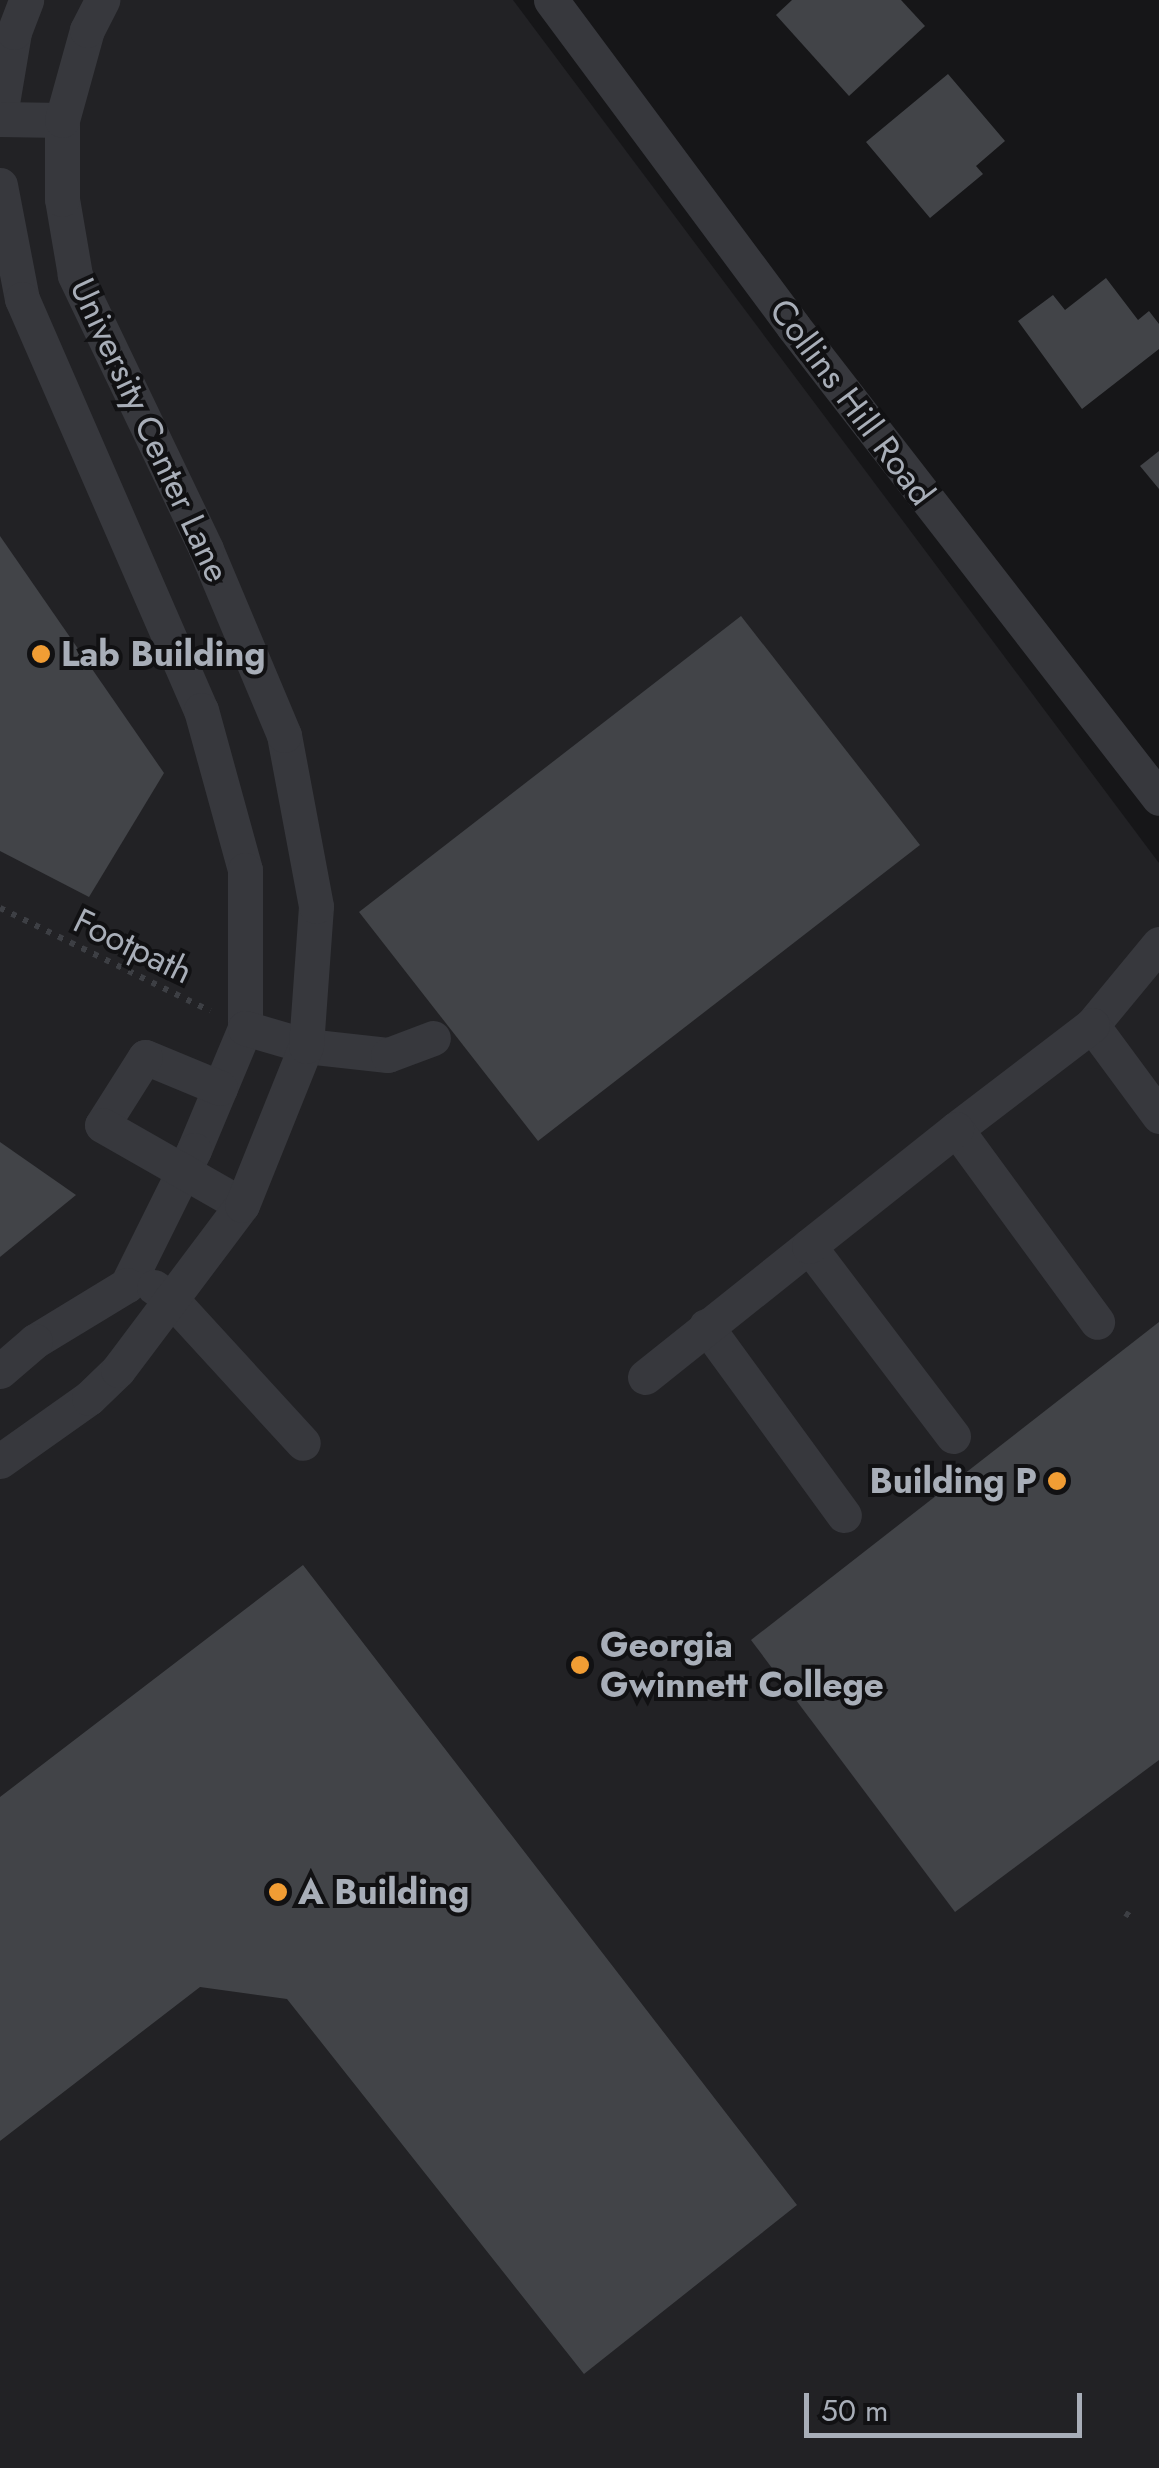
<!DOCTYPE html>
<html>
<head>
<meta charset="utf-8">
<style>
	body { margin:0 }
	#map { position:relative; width:1159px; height:2468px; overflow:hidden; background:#161618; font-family:Jost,sans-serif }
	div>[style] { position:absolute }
	.built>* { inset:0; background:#222225 }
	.building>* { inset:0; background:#424448 }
	.path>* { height:6px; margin-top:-3px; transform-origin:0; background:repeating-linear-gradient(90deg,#3d3f44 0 5px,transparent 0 13px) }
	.minor>* { height:35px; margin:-17.5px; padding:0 17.5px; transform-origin:17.5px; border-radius:17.5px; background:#37383d }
	.dots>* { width:28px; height:28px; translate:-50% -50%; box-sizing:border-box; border:5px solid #111113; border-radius:50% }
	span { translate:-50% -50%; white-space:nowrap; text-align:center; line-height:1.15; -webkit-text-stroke:8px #111113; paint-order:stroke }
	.street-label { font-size:35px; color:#a8aeb8 }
	.poi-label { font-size:35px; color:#a8aeb8; font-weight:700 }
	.left { translate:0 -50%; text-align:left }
	.right { translate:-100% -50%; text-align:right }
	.scale { position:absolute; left:804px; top:2393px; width:278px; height:45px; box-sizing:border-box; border:5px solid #a8aeb8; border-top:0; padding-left:12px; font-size:30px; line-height:35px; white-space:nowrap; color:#a8aeb8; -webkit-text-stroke:8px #111113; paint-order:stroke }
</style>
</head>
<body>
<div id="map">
	<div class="built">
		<div style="clip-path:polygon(0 0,513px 0,1159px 863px,1159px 2468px,0 2468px)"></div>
	</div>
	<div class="building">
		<div style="clip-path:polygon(792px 0,901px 0,925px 26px,849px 96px,776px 15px)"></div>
		<div style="clip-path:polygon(948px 74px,1005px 141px,976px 166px,983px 174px,930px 218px,866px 142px)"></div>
		<div style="clip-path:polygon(1106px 278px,1138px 320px,1149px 311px,1159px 324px,1159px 349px,1082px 409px,1018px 321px,1053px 295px,1065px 310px)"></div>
		<div style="clip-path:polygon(1159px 451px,1159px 489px,1140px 466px)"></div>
		<div style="clip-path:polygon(0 536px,164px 773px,89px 897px,0 851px)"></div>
		<div style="clip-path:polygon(741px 616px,920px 845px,538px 1141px,359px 912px)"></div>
		<div style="clip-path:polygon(0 1142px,76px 1195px,0 1257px)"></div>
		<div style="clip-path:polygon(1159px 1322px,1159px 1760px,955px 1912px,751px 1640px)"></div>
		<div style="clip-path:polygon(303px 1565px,797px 2205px,584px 2374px,287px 1999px,200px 1987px,0 2141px,0 1797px)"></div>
	</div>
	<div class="path">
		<div style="left:0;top:908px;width:234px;rotate:26.1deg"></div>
		<div style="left:1125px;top:1913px;width:9px;rotate:32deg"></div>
	</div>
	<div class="minor">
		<div style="left:551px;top:0;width:406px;rotate:53.4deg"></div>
		<div style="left:793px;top:326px;width:597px;rotate:52.21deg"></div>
		<div style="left:0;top:115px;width:84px;rotate:-80.4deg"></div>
		<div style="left:14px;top:32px;width:34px;rotate:-69deg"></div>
		<div style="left:0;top:119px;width:62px;rotate:0.9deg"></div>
		<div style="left:0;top:185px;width:116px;rotate:79.1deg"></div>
		<div style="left:22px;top:299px;width:448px;rotate:66.5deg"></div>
		<div style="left:201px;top:710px;width:166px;rotate:74.6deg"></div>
		<div style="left:245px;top:870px;width:158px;rotate:90deg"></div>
		<div style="left:245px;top:1028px;width:132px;rotate:112.7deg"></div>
		<div style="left:194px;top:1150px;width:151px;rotate:116.4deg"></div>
		<div style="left:127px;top:1285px;width:108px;rotate:148.7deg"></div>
		<div style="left:35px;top:1341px;width:46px;rotate:139.4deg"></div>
		<div style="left:1159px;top:944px;width:105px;rotate:129.6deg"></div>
		<div style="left:1092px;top:1025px;width:113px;rotate:53.6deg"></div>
		<div style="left:1092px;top:1025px;width:171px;rotate:142.6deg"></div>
		<div style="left:956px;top:1129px;width:239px;rotate:53.8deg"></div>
		<div style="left:245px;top:1028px;width:64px;rotate:16.4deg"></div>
		<div style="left:306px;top:1046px;width:82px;rotate:6.3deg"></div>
		<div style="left:388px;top:1055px;width:48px;rotate:-20.7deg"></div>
		<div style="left:220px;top:1088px;width:81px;rotate:-157.5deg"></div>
		<div style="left:145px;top:1057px;width:80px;rotate:122.3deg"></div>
		<div style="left:102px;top:1125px;width:161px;rotate:29.7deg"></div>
		<div style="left:154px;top:1287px;width:21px;rotate:35deg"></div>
		<div style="left:171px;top:1299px;width:195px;rotate:47.5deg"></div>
		<div style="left:706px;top:1326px;width:234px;rotate:53.9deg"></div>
		<div style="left:645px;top:1377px;width:210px;rotate:-38.6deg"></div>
		<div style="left:953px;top:1436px;width:238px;rotate:-127.2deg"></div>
		<div style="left:809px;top:1246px;width:188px;rotate:-38.5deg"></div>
		<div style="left:0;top:1461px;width:109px;rotate:-35.3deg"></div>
		<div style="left:89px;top:1398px;width:40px;rotate:-44deg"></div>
		<div style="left:118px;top:1370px;width:206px;rotate:-53.1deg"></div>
		<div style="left:242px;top:1205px;width:171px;rotate:-68.1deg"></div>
		<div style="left:306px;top:1046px;width:140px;rotate:-85.9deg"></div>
		<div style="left:316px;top:906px;width:174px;rotate:-100.6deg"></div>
		<div style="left:284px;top:735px;width:202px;rotate:-112.8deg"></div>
		<div style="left:206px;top:549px;width:304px;rotate:-115.6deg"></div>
		<div style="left:75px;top:275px;width:77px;rotate:-99.7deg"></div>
		<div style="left:62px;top:199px;width:79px;rotate:-90deg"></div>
		<div style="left:62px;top:120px;width:93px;rotate:-74.5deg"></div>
		<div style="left:87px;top:30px;width:34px;rotate:-63deg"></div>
	</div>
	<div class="dots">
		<div style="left:41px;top:654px;background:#f19d34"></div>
		<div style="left:1057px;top:1481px;background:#f19d34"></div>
		<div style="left:580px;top:1665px;background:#f19d34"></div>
		<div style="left:278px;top:1892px;background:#f19d34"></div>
	</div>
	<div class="street-label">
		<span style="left:852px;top:402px;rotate:53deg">Collins Hill Road</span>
		<span style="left:150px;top:430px;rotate:65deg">University Center Lane</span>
		<span style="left:133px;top:946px;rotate:26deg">Footpath</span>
	</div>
	<div class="poi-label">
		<span class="left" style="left:61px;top:654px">Lab Building</span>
		<span class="right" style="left:1037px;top:1481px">Building P</span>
		<span class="left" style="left:600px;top:1665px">Georgia<br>Gwinnett College</span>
		<span class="left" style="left:298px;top:1892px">A Building</span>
	</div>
	<div class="scale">50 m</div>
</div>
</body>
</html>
